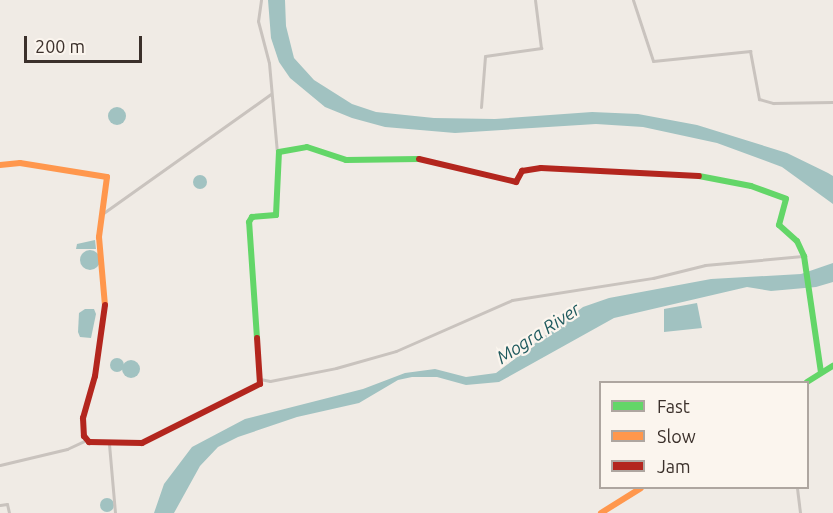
<!DOCTYPE html>
<html>
<head>
<meta charset="utf-8">
<style>
	body { margin:0 }
	#map { position:relative; width:833px; height:513px; overflow:hidden; background:#f0ebe5; font-family:Ubuntu,sans-serif }
	div>[style] { position:absolute }
	.water>* { inset:0; background:#a1c2c1 }
	.round { border-radius:50% }
	.street>* { height:3px; margin:-1.5px; padding:0 1.5px; transform-origin:1.5px; border-radius:1.5px; background:#c9c3be }
	.fast>* { height:6px; margin:-3px; padding:0 3px; transform-origin:3px; border-radius:3px; background:#63d668 }
	.slow>* { height:6px; margin:-3px; padding:0 3px; transform-origin:3px; border-radius:3px; background:#ff974d }
	.jam>* { height:6px; margin:-3px; padding:0 3px; transform-origin:3px; border-radius:3px; background:#b3261e }
	span { translate:-50% -50%; white-space:nowrap; text-align:center; line-height:1.15; -webkit-text-stroke:4.5px #fbf5ee; paint-order:stroke }
	.water-label { font-size:18px; color:#1f5a5e; font-style:italic }
	.legend { position:absolute; left:599px; top:381px; width:210px; height:108px; box-sizing:border-box; background:#fbf5ee; border:2px solid #aea6a0; margin:0; padding:8px 10px; list-style:none; font-size:18px; color:#3b302b }
	.legend li { display:flex; align-items:center; gap:12px; height:30px }
	.legend b { width:30px; border:2px solid #aea6a0 }
	.scale { position:absolute; left:24px; top:36px; width:118px; height:27px; box-sizing:border-box; border:3px solid #3b302b; border-top:0; padding-left:8px; font-size:18px; line-height:21px; white-space:nowrap; color:#3b302b; -webkit-text-stroke:4px #fbf5ee; paint-order:stroke }
</style>
</head>
<body>
<div id="map">
	<div class="water">
		<div style="clip-path:polygon(268px 0,285px 0,286px 26px,294px 58px,314px 80px,352px 104px,376px 112px,434px 118px,495px 119px,592px 112px,638px 114px,697px 125px,787px 153px,828px 173px,833px 176px,833px 204px,782px 167px,717px 143px,643px 127px,596px 124px,455px 133px,385px 127px,352px 118px,325px 107px,290px 78px,279px 62px,271px 38px)"></div>
		<div class="round" style="left:108px;top:107px;width:18px;height:18px"></div>
		<div class="round" style="left:193px;top:175px;width:14px;height:14px"></div>
		<div style="clip-path:polygon(95px 240px,96px 249px,76px 249px,77px 244px)"></div>
		<div class="round" style="left:80px;top:250px;width:20px;height:20px"></div>
		<div style="clip-path:polygon(833px 263px,833px 282px,816px 287px,771px 291px,747px 287px,614px 318px,499px 382px,466px 385px,437px 377px,412px 377px,398px 380px,359px 403px,297px 417px,238px 437px,218px 447px,200px 466px,174px 513px,154px 513px,164px 484px,192px 447px,245px 419px,363px 389px,405px 373px,435px 369px,466px 377px,496px 373px,583px 307px,609px 298px,711px 279px,801px 274px)"></div>
		<div style="clip-path:polygon(697px 303px,702px 328px,664px 332px,664px 309px)"></div>
		<div style="clip-path:polygon(85px 309px,94px 309px,96px 314px,91px 338px,80px 337px,78px 332px,79px 313px)"></div>
		<div class="round" style="left:110px;top:358px;width:14px;height:14px"></div>
		<div class="round" style="left:122px;top:360px;width:18px;height:18px"></div>
		<div class="round" style="left:100px;top:498px;width:14px;height:14px"></div>
	</div>
	<div class="street">
		<div style="left:261px;top:0;width:21px;rotate:98deg"></div>
		<div style="left:258px;top:21px;width:43px;rotate:75.3deg"></div>
		<div style="left:269px;top:63px;width:89px;rotate:84.9deg"></div>
		<div style="left:633px;top:0;width:64px;rotate:71.8deg"></div>
		<div style="left:653px;top:61px;width:98px;rotate:-5.9deg"></div>
		<div style="left:750px;top:51px;width:49px;rotate:79.4deg"></div>
		<div style="left:759px;top:99px;width:15px;rotate:16deg"></div>
		<div style="left:773px;top:103px;width:60px;rotate:-1deg"></div>
		<div style="left:481px;top:107px;width:51px;rotate:-85.5deg"></div>
		<div style="left:485px;top:56px;width:57px;rotate:-8.1deg"></div>
		<div style="left:541px;top:48px;width:48px;rotate:-97.1deg"></div>
		<div style="left:102px;top:214px;width:207px;rotate:-35.4deg"></div>
		<div style="left:260px;top:379px;width:10px;rotate:11deg"></div>
		<div style="left:270px;top:381px;width:67px;rotate:-11.1deg"></div>
		<div style="left:336px;top:368px;width:62px;rotate:-15.8deg"></div>
		<div style="left:396px;top:351px;width:127px;rotate:-23.7deg"></div>
		<div style="left:512px;top:300px;width:143px;rotate:-8.9deg"></div>
		<div style="left:653px;top:278px;width:54px;rotate:-14deg"></div>
		<div style="left:705px;top:265px;width:98px;rotate:-5.2deg"></div>
		<div style="left:109px;top:444px;width:69px;rotate:85deg"></div>
		<div style="left:0;top:465px;width:69px;rotate:-13.4deg"></div>
		<div style="left:67px;top:449px;width:21px;rotate:-25deg"></div>
		<div style="left:797px;top:488px;width:25px;rotate:83deg"></div>
		<div style="left:0;top:505px;width:7px;rotate:-8deg"></div>
		<div style="left:7px;top:504px;width:9px;rotate:77deg"></div>
	</div>
	<div class="fast">
		<div style="left:699px;top:176px;width:53px;rotate:10.9deg"></div>
		<div style="left:751px;top:186px;width:37px;rotate:20deg"></div>
		<div style="left:786px;top:199px;width:27px;rotate:105deg"></div>
		<div style="left:779px;top:225px;width:24px;rotate:42deg"></div>
		<div style="left:797px;top:241px;width:17px;rotate:65deg"></div>
		<div style="left:804px;top:256px;width:117px;rotate:81.7deg"></div>
		<div style="left:257px;top:338px;width:116px;rotate:-93.9deg"></div>
		<div style="left:249px;top:222px;width:6px;rotate:-59deg"></div>
		<div style="left:252px;top:217px;width:24px;rotate:-5deg"></div>
		<div style="left:276px;top:215px;width:63px;rotate:-87.3deg"></div>
		<div style="left:279px;top:152px;width:28px;rotate:-10deg"></div>
		<div style="left:307px;top:147px;width:41px;rotate:18.4deg"></div>
		<div style="left:346px;top:160px;width:73px;rotate:-0.8deg"></div>
		<div style="left:807px;top:382px;width:31px;rotate:-32deg"></div>
	</div>
	<div class="slow">
		<div style="left:0;top:165px;width:20px;rotate:-6deg"></div>
		<div style="left:20px;top:163px;width:88px;rotate:9.1deg"></div>
		<div style="left:107px;top:177px;width:61px;rotate:97.6deg"></div>
		<div style="left:99px;top:237px;width:68px;rotate:85deg"></div>
		<div style="left:601px;top:513px;width:47px;rotate:-32deg"></div>
	</div>
	<div class="jam">
		<div style="left:419px;top:159px;width:100px;rotate:13.3deg"></div>
		<div style="left:516px;top:182px;width:13px;rotate:-61deg"></div>
		<div style="left:522px;top:171px;width:19px;rotate:-9deg"></div>
		<div style="left:541px;top:168px;width:158px;rotate:2.9deg"></div>
		<div style="left:105px;top:305px;width:72px;rotate:98deg"></div>
		<div style="left:95px;top:376px;width:44px;rotate:105.9deg"></div>
		<div style="left:83px;top:418px;width:18px;rotate:87deg"></div>
		<div style="left:84px;top:436px;width:8px;rotate:50deg"></div>
		<div style="left:89px;top:442px;width:53px;rotate:1.1deg"></div>
		<div style="left:142px;top:443px;width:132px;rotate:-26.6deg"></div>
		<div style="left:260px;top:384px;width:46px;rotate:-93.7deg"></div>
	</div>
	<div class="water-label">
		<span style="left:538px;top:333px;rotate:-33deg">Mogra River</span>
	</div>
	<ul class="legend">
	<li><b style="height:8px;background:#63d668"></b>Fast</li>
	<li><b style="height:8px;background:#ff974d"></b>Slow</li>
	<li><b style="height:8px;background:#b3261e"></b>Jam</li>
	</ul>
	<div class="scale">200 m</div>
</div>
</body>
</html>
